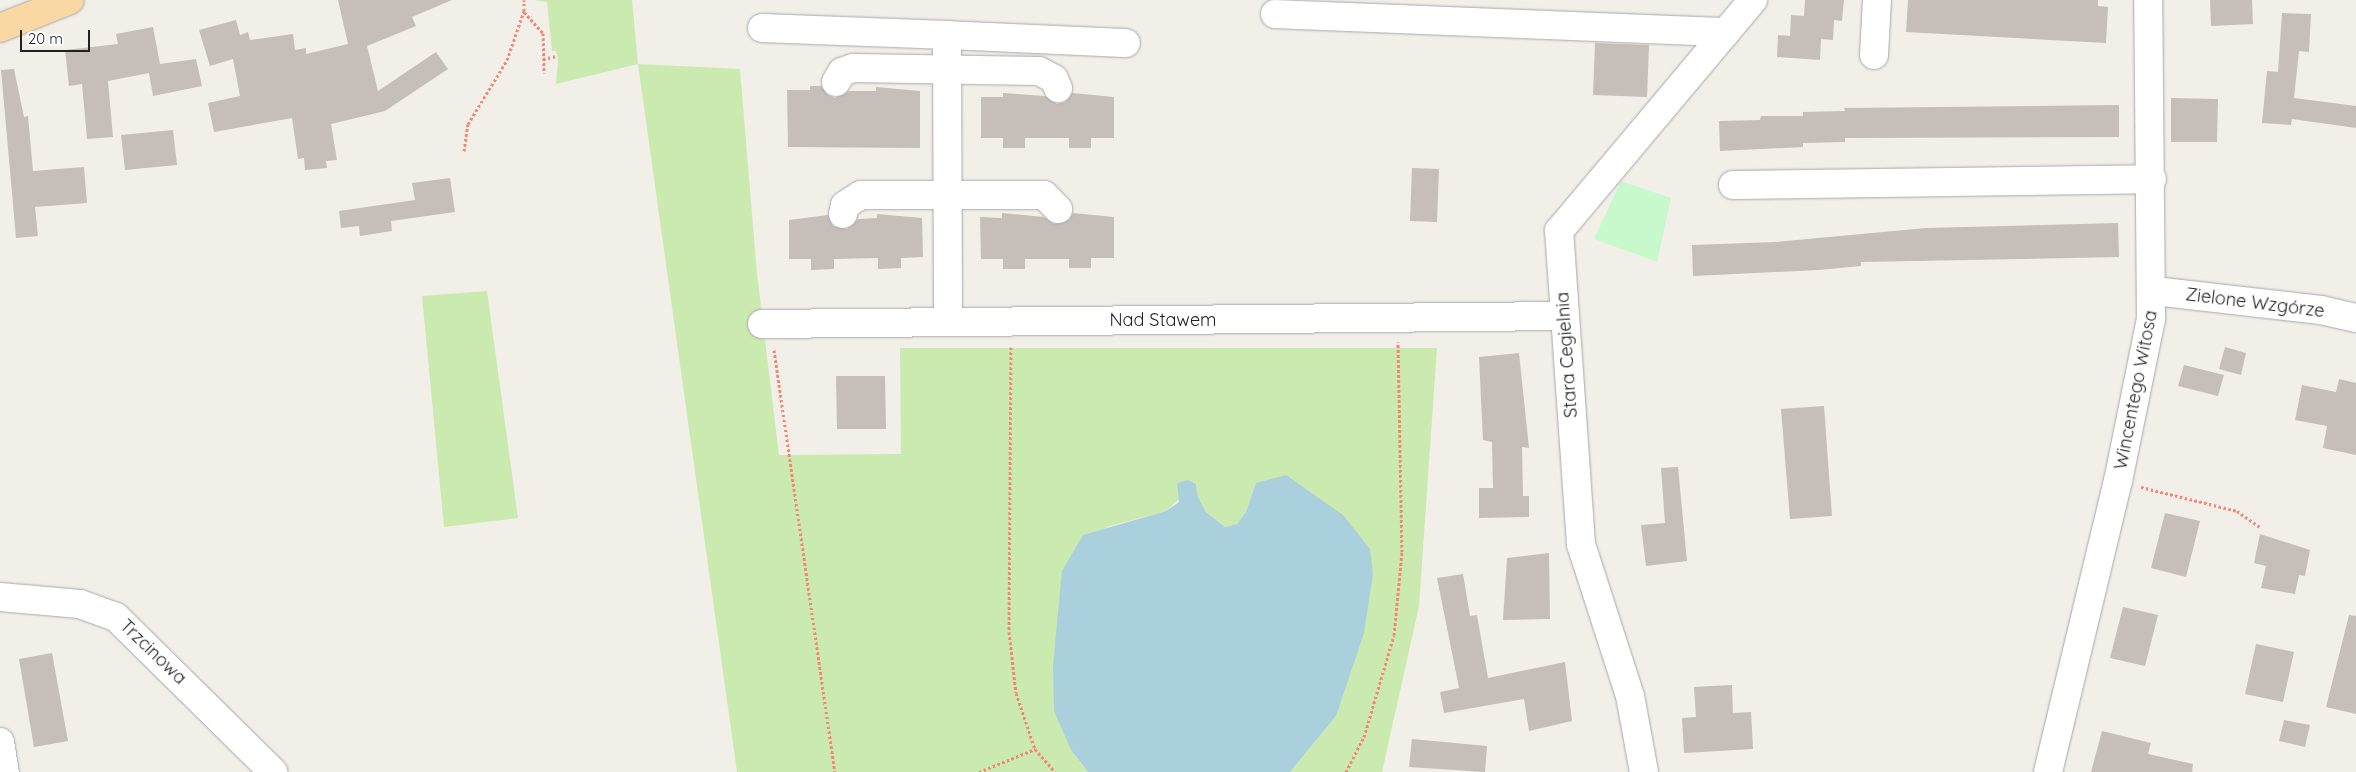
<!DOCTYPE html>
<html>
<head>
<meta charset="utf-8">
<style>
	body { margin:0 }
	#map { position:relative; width:2356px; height:772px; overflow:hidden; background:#f1efe8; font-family:Quicksand,sans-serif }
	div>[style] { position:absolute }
	.grass>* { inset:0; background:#cbeab0 }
	.park>* { inset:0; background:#c8f9cd }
	.water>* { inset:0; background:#aad0de }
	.building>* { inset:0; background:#c6beb8 }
	.path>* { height:3px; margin-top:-1.5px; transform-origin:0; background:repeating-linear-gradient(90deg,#f78573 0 2.5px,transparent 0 5px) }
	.roads { filter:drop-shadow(0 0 1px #a8a8a8) drop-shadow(0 0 1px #a8a8a8) }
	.minor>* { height:28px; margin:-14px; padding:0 14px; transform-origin:14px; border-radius:14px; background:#fff }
	.major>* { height:28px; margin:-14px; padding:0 14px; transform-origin:14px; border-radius:14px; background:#fad8a4 }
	span { translate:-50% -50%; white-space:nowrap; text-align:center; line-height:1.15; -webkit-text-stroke:4px #fff; paint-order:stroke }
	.street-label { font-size:18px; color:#212121 }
	.scale { position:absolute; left:20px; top:30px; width:70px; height:22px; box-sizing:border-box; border:2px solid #212121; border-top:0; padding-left:6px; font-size:15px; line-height:18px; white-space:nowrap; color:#212121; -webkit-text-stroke:4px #fff; paint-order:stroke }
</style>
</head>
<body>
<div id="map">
	<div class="grass">
		<div style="clip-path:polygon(534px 0,632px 0,638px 64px,740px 69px,757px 274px,779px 455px,901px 454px,900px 348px,1437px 348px,1419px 606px,1382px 772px,1290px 772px,1336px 716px,1256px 483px,1246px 512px,1237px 524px,1225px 527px,1206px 512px,1198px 497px,1196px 484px,1166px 511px,1107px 527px,1071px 750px,1088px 772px,737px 772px,638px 64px,556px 84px,558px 59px,556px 51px,552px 51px,547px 2px)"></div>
		<div style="clip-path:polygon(487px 291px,518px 518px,444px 527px,422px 296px)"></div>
	</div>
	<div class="park">
		<div style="clip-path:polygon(1621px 181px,1671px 198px,1657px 262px,1594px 239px)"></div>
	</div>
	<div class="water">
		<div style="clip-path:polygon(1286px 475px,1343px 515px,1370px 549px,1373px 574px,1364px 633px,1336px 716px,1290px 772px,1088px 772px,1071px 750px,1054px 711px,1053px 665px,1062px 571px,1083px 535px,1166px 511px,1179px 502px,1177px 483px,1188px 480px,1196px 484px,1198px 497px,1206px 512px,1225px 527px,1237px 524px,1246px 512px,1256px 483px)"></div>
	</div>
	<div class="building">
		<div style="clip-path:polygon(338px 0,452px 0,412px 17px,416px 26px,367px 46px,378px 91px,436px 52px,448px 69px,385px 111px,331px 124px,337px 160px,326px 161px,327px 168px,305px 170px,304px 158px,298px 159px,292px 118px,214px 132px,208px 103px,240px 96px,233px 59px,210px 66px,199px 30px,236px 20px,240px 35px,248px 32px,250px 40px,293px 34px,295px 50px,306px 48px,306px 54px,348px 44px)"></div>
		<div style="clip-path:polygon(1805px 0,1844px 0,1842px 21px,1834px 20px,1833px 40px,1821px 39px,1820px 60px,1777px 57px,1778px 35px,1790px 36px,1791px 15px,1804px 16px)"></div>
		<div style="clip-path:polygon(1908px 0,2098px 0,2098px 6px,2108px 7px,2106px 43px,1906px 32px)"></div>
		<div style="clip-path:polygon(2210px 0,2252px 0,2253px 24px,2211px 26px)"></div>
		<div style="clip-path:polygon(2282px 13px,2311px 14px,2309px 52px,2299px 51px,2294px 98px,2356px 106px,2356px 128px,2292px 119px,2291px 125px,2262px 123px,2267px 71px,2278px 72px)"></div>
		<div style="clip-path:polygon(153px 27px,160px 64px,196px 59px,202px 86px,153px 96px,149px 73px,108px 81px,113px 137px,87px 139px,82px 84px,69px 86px,65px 50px,118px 44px,116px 34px)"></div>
		<div style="clip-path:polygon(1595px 43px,1649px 45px,1647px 97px,1593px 95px)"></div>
		<div style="clip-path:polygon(14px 69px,24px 117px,28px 116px,33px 171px,84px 167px,87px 203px,35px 207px,38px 236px,16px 238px,1px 70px)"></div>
		<div style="clip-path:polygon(810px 86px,821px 86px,828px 95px,835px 98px,849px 91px,876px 91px,876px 87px,920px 91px,920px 148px,788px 147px,787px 90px,810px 90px)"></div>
		<div style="clip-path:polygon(1003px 93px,1045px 96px,1057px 104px,1065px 102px,1072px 93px,1114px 97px,1114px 138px,1091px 138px,1091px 148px,1069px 148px,1069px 138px,1025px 138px,1025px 148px,1003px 148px,1003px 138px,981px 138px,981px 97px,1003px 97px)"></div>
		<div style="clip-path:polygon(2171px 98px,2218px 99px,2217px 142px,2171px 142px)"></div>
		<div style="clip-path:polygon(2119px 105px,2119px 137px,1845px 138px,1845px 142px,1803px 143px,1803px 147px,1720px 151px,1719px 121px,1760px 120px,1761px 116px,1803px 116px,1803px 112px,1845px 111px,1844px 108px)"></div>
		<div style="clip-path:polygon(173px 130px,177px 165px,125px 170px,121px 135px)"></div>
		<div style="clip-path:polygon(1412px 168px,1439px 169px,1437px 222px,1410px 221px)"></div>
		<div style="clip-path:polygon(450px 178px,455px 212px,391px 221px,392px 231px,360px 236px,359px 226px,341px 228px,339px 211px,415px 200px,412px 183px)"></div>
		<div style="clip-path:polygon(1002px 213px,1044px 217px,1054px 224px,1069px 220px,1073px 213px,1114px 217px,1114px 258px,1091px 258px,1091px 268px,1069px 268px,1069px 259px,1025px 259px,1025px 269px,1003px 269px,1003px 259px,981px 259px,980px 217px,1002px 218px)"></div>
		<div style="clip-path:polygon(877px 214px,922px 218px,923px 257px,901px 258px,901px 268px,878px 269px,878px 258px,834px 259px,834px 269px,811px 270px,811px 259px,789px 259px,789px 220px,828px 215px,833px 226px,847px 229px,858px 219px,877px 218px)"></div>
		<div style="clip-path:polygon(2118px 223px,2119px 257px,1861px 262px,1861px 266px,1819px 270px,1693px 276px,1692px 245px,1776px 242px,1926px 228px)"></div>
		<div style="clip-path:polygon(2225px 347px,2246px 353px,2241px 375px,2219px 369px)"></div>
		<div style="clip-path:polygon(1519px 353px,1529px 448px,1522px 447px,1523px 496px,1529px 496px,1529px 517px,1479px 518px,1479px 488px,1493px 488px,1492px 442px,1483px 440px,1479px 357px)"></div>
		<div style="clip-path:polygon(2184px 365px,2224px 375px,2218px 396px,2178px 386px)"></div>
		<div style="clip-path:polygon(836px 376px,885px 376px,886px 429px,837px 429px)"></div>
		<div style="clip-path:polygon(2339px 379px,2356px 383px,2356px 455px,2323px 448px,2327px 426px,2295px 420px,2302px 385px,2336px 392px)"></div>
		<div style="clip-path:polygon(1824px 406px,1832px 516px,1790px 519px,1781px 409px)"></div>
		<div style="clip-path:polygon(1678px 467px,1687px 561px,1646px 566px,1641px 525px,1665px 523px,1661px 468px)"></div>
		<div style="clip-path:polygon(2165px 513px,2200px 521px,2186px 577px,2151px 568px)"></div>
		<div style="clip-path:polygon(2260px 534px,2310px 550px,2305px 576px,2299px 575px,2295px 594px,2261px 588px,2266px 566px,2254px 563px)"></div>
		<div style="clip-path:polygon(1549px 553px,1550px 619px,1503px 620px,1507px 558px)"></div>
		<div style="clip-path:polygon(1463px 574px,1470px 616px,1477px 615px,1488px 678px,1565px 662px,1572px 721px,1529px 731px,1524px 699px,1444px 713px,1440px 692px,1459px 688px,1437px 578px)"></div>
		<div style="clip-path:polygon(2123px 607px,2158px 615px,2145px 666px,2110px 658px)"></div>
		<div style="clip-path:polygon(2349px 615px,2356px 616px,2356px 714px,2326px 707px)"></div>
		<div style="clip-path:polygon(2256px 644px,2294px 652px,2283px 702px,2245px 694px)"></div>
		<div style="clip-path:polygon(52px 653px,68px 741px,34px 747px,19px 659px)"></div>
		<div style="clip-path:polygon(1732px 685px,1733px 713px,1751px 712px,1753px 749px,1684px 753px,1682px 718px,1696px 717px,1694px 687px)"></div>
		<div style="clip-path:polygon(2284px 720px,2310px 725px,2305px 747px,2279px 741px)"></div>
		<div style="clip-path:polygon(2102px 731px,2151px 743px,2148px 754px,2193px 764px,2192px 772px,2091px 772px)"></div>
		<div style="clip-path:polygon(1412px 739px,1487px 746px,1485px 772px,1409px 767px)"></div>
	</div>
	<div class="path">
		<div style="left:524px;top:12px;width:28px;rotate:48deg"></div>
		<div style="left:543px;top:33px;width:40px;rotate:88.6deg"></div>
		<div style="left:543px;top:59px;width:14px;rotate:-12deg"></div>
		<div style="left:464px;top:151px;width:27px;rotate:-82deg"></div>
		<div style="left:468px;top:124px;width:75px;rotate:-58.6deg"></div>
		<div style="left:507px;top:60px;width:52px;rotate:-70.9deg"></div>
		<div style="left:524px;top:11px;width:11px;rotate:-90deg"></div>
		<div style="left:1011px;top:347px;width:285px;rotate:90.4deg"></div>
		<div style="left:1009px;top:632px;width:61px;rotate:83.5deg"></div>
		<div style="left:1016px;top:693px;width:59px;rotate:71.3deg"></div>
		<div style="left:774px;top:350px;width:426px;rotate:81.8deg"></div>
		<div style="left:2141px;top:487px;width:99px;rotate:14deg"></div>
		<div style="left:2237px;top:511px;width:28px;rotate:35deg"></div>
		<div style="left:979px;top:772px;width:61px;rotate:-22.3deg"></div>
		<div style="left:1035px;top:749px;width:30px;rotate:49deg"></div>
		<div style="left:1346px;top:772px;width:39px;rotate:-63deg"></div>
		<div style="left:1364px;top:737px;width:106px;rotate:-73.6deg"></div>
		<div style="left:1394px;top:635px;width:83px;rotate:-84.5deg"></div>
		<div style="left:1402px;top:552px;width:210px;rotate:-91.1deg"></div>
	</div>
	<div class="roads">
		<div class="minor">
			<div style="left:1275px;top:14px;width:451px;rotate:2.3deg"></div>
			<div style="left:762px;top:28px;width:185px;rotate:2.2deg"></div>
			<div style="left:1874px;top:55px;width:55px;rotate:-86.9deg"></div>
			<div style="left:836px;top:82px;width:12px;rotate:-59deg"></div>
			<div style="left:842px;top:72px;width:12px;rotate:-20deg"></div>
			<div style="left:853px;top:68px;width:186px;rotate:0.9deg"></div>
			<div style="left:1039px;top:71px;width:17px;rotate:28deg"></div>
			<div style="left:1054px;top:79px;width:10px;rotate:66deg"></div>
			<div style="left:1733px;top:185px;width:419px;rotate:-0.8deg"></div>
			<div style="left:843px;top:214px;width:9px;rotate:-77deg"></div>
			<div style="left:845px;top:205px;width:19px;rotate:-32deg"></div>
			<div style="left:861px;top:195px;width:183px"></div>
			<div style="left:1044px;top:195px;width:20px;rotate:45deg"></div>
			<div style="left:2154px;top:291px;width:168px;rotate:6.5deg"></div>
			<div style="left:2321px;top:310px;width:36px;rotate:13deg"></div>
			<div style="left:948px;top:322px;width:287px;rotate:-90.2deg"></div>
			<div style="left:947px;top:35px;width:179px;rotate:2.6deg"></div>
			<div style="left:762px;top:324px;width:803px;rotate:-0.57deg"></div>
			<div style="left:0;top:597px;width:80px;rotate:5deg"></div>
			<div style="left:80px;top:604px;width:38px;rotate:20deg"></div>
			<div style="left:116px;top:617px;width:221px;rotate:44.6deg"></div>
			<div style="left:0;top:742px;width:30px;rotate:81deg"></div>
			<div style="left:1644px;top:772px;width:77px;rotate:-100.4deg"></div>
			<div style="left:1630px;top:696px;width:160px;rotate:-107.9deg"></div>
			<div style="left:1581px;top:544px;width:314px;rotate:-94deg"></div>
			<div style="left:1559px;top:231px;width:302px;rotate:-50deg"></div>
			<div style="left:2048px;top:772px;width:299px;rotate:-76.5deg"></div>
			<div style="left:2118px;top:481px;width:165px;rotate:-78.5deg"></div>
			<div style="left:2151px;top:319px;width:319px;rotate:-90.5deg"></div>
		</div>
		<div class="major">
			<div style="left:0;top:28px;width:75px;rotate:-21.8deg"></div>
		</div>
	</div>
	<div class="street-label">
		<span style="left:2255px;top:303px;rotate:7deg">Zielone Wzgórze</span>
		<span style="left:1163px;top:320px">Nad Stawem</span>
		<span style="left:1567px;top:355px;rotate:-94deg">Stara Cegielnia</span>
		<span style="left:2136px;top:390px;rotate:-79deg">Wincentego Witosa</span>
		<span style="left:153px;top:652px;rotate:44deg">Trzcinowa</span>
	</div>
	<div class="scale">20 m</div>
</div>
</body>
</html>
